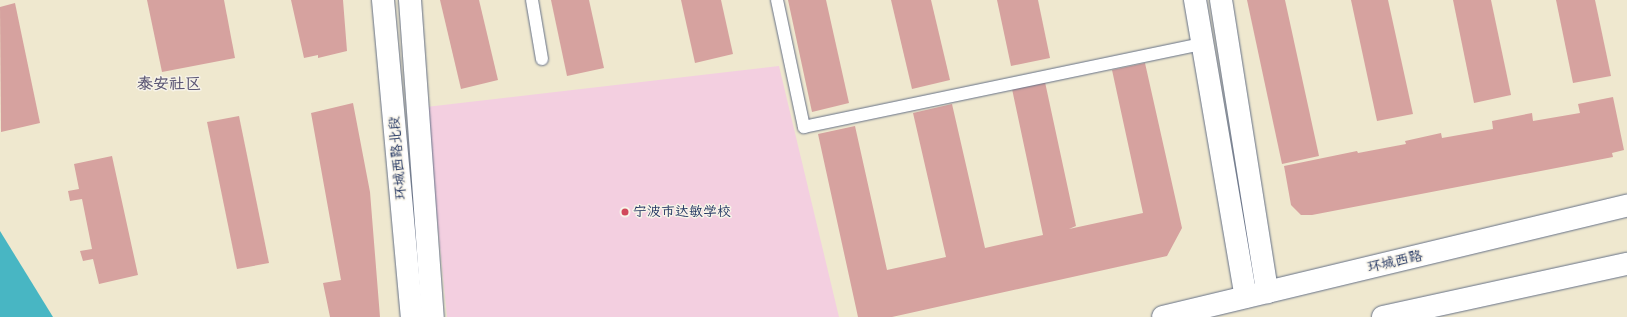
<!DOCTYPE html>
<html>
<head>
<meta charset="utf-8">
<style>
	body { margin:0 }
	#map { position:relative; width:1627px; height:317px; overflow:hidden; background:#efe8cf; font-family:Sriracha,"LXGW WenKai TC",sans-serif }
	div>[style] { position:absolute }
	.built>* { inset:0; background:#f3cfe0 }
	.water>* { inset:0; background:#48b6c3 }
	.building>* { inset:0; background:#d6a29f }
	.roads { filter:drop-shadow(0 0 1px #657086) drop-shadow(0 0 1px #657086) }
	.lane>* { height:12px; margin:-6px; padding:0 6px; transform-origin:6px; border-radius:6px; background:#fff }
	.street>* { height:22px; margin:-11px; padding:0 11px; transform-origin:11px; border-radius:11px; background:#fff }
	.secondary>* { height:22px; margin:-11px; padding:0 11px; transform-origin:11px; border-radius:11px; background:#fff }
	.primary>* { height:22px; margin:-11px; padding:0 11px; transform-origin:11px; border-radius:11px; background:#fff }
	.dots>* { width:11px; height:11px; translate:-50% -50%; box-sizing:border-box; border:2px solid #f7f3e8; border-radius:50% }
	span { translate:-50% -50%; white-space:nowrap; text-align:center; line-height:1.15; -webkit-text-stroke:3px #f7f3e8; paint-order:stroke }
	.street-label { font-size:14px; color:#1b2f5e }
	.poi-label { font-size:14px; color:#1b2f5e }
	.left { translate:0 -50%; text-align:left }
	.quarter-label { font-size:16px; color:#5c5775; font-weight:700 }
</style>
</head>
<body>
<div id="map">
	<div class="built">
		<div style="clip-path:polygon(779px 66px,839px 317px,447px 317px,426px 107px)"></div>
	</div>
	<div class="water">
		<div style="clip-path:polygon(0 231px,53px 317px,0 317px)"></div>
	</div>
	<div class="building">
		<div style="clip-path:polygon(147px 0,224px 0,235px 58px,162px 72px)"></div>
		<div style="clip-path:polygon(291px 0,343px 0,347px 51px,318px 58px,318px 55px,304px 58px)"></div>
		<div style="clip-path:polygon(440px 0,479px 0,498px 80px,461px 89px)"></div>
		<div style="clip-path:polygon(551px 0,589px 0,604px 68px,567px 76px)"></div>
		<div style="clip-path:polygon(681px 0,721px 0,733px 54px,695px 63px)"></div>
		<div style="clip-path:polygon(788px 0,826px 0,849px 103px,812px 112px)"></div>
		<div style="clip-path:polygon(891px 0,931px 0,950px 80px,912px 89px)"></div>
		<div style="clip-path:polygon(997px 0,1038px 0,1050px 58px,1011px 66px)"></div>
		<div style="clip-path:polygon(1247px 0,1285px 0,1319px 156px,1282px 164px)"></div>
		<div style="clip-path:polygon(1351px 0,1388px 0,1413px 114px,1377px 121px)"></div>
		<div style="clip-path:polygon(1453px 0,1491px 0,1511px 95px,1474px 103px)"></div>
		<div style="clip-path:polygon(1556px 0,1595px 0,1611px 76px,1573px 83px)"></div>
		<div style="clip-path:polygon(15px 3px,40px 123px,1px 132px,0 7px)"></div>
		<div style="clip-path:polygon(1145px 63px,1182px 228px,1167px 256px,892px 317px,858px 317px,818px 134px,855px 126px,887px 270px,946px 257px,913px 113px,952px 104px,985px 248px,1043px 235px,1012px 89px,1045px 82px,1076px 226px,1069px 229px,1143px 213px,1112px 70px)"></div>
		<div style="clip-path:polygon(1613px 97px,1624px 150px,1612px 153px,1613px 157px,1312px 215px,1301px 215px,1291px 205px,1284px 166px,1357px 151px,1358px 153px,1406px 144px,1405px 141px,1441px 133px,1442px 138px,1493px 129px,1492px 121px,1532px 113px,1533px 121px,1580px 113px,1578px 104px)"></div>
		<div style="clip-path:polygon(353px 103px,370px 192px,380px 317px,330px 317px,323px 283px,341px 280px,311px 113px)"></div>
		<div style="clip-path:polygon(239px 116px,269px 263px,237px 269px,207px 122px)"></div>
		<div style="clip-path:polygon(112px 156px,138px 275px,99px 284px,93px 259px,83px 261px,80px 251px,92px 249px,82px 199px,70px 201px,68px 191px,79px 189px,74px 164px)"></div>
	</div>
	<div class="roads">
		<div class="lane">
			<div style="left:532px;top:0;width:60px;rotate:80.4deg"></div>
			<div style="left:777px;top:0;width:130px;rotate:78deg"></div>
			<div style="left:804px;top:127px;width:408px;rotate:-11.8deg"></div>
		</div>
		<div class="street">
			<div style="left:1195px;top:0;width:301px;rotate:80.3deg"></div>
			<div style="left:1221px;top:0;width:296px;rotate:81deg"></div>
		</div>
		<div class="secondary">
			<div style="left:383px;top:0;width:318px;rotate:84.8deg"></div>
			<div style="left:410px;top:0;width:318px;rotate:85.9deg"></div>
		</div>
		<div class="primary">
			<div style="left:1163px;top:317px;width:477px;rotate:-13.5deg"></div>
			<div style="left:1383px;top:317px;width:250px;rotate:-12.3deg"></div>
		</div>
	</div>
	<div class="dots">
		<div style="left:625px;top:212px;background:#d1495b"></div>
	</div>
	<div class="street-label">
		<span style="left:398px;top:158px;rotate:-95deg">环城西路北段</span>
		<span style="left:1395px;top:262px;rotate:-13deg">环城西路</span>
	</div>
	<div class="poi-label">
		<span class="left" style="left:633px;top:212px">宁波市达敏学校</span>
	</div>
	<div class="quarter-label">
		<span style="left:169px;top:84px">泰安社区</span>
	</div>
</div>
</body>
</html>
